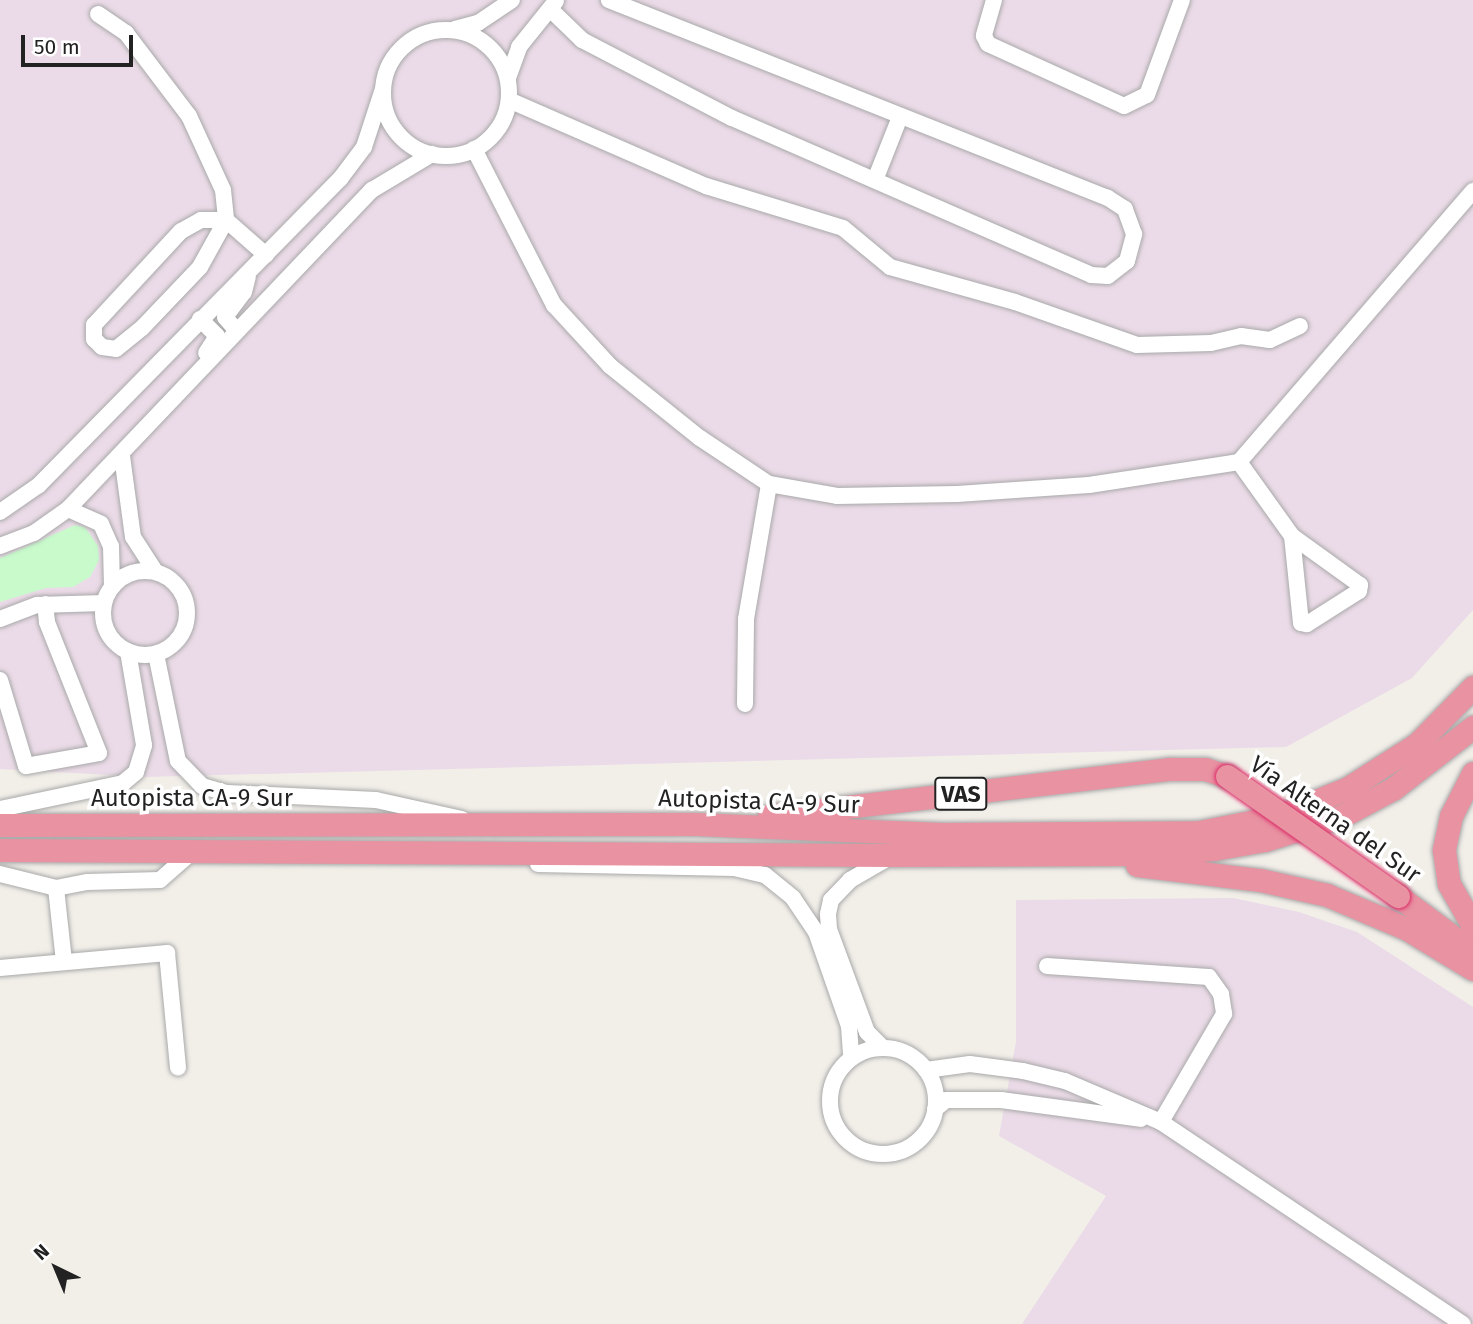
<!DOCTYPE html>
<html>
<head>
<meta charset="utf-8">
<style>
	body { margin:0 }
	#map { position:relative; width:1473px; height:1324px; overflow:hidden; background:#f2efe9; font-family:"Fira Sans",sans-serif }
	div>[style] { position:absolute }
	.industrial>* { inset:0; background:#ebdbe8 }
	.park>* { inset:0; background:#c8facc }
	.roads { filter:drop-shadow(0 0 2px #a9a9a9) drop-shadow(0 0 2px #a9a9a9) }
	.minor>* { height:16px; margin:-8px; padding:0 8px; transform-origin:8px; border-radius:8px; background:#fff }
	.minor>.ring { margin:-8px; padding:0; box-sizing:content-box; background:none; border:16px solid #fff; border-radius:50% }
	.highway>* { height:23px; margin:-11.5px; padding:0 11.5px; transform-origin:11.5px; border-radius:11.5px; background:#e892a2 }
	.bridges { filter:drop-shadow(0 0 2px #dc2a67) drop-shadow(0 0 2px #dc2a67) }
	.highway-bridge>* { height:23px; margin:-11.5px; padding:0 11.5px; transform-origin:11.5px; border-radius:11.5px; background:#e892a2 }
	span { translate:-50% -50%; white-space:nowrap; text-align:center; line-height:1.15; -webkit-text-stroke:7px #fff; paint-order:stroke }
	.shield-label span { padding:2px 5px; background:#fff; border:2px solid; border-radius:5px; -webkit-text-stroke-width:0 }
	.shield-label { font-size:23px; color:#222; font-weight:700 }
	.street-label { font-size:24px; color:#222 }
	.north { position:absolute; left:21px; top:1233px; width:70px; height:70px; -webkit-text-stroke:5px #fff; paint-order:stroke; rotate:317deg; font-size:19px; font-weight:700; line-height:28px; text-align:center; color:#222 }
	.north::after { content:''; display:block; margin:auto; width:24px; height:32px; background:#222; clip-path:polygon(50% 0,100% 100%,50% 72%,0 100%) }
	.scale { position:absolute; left:21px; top:35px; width:112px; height:32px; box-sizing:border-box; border:4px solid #222; border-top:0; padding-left:9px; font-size:21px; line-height:24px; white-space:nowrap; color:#222; -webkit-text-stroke:5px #fff; paint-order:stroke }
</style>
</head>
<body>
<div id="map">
	<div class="industrial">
		<div style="clip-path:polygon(0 0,1473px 0,1473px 610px,1412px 678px,1286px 747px,146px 777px,0 769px)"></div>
		<div style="clip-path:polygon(1233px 898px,1299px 912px,1357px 932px,1473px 1007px,1473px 1324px,1022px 1324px,1106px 1196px,999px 1136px,1016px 1042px,1016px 900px)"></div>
	</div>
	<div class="park">
		<div style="clip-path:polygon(75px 525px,85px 527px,98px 546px,99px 560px,90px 577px,73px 587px,46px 588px,0 602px,0 558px)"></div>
	</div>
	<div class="roads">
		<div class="minor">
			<div style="left:994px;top:0;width:37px;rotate:106deg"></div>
			<div style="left:984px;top:36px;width:9px;rotate:63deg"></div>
			<div style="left:988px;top:44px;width:149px;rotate:24.5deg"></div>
			<div style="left:1124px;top:106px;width:25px;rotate:-26deg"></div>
			<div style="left:1147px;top:95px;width:101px;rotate:-69.8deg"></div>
			<div style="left:550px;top:9px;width:45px;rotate:44.1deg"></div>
			<div style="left:582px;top:40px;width:169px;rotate:27.5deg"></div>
			<div style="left:732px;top:118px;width:392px;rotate:23.6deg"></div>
			<div style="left:1091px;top:275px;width:17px;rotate:3deg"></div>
			<div style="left:1108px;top:276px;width:24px;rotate:-38deg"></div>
			<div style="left:1127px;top:261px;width:28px;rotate:-75deg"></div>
			<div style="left:1134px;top:234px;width:27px;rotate:-110deg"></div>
			<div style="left:1125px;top:209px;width:20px;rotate:-147deg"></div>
			<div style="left:1108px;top:198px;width:537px;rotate:-158.36deg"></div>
			<div style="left:98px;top:14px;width:34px;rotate:34deg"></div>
			<div style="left:126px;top:33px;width:104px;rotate:52.8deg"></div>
			<div style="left:189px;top:116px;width:81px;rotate:65.3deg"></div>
			<div style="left:223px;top:190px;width:30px;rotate:84deg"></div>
			<div style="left:226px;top:220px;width:25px;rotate:180deg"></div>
			<div style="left:201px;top:220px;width:23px;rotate:151deg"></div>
			<div style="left:181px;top:231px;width:128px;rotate:132.8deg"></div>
			<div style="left:94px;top:325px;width:14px;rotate:90deg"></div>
			<div style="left:94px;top:339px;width:11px;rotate:45deg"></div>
			<div style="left:102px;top:347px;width:14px;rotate:8deg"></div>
			<div style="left:116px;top:349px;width:33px;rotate:-39deg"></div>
			<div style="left:142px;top:328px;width:84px;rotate:-46.4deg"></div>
			<div style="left:200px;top:267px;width:54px;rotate:-61deg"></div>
			<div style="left:226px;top:220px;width:53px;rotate:41.2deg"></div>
			<div style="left:455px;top:29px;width:24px;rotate:-15deg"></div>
			<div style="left:478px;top:23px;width:41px;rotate:-34.1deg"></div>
			<div class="ring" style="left:383px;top:30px;width:110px;height:110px"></div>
			<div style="left:508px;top:78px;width:33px;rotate:-70deg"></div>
			<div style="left:519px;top:47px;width:59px;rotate:-51.2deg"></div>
			<div style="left:509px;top:100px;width:215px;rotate:23.6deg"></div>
			<div style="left:706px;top:186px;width:143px;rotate:17deg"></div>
			<div style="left:843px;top:228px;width:61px;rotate:39.7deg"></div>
			<div style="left:890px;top:267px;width:130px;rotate:15.6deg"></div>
			<div style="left:1015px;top:302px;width:129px;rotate:19.4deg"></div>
			<div style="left:1137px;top:345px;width:74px;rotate:-1.5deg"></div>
			<div style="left:1211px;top:343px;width:31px;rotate:-13deg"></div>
			<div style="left:1241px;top:336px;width:29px;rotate:8deg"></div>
			<div style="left:1270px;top:340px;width:33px;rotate:-25deg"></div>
			<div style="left:474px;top:149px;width:175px;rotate:62.9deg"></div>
			<div style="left:554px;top:305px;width:83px;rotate:47.4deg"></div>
			<div style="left:610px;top:366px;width:115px;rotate:38.7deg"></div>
			<div style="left:700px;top:438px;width:83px;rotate:33.7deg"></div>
			<div style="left:769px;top:484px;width:69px;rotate:10deg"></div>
			<div style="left:837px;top:496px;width:120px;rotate:-1deg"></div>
			<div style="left:957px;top:494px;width:132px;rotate:-3.9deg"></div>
			<div style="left:1089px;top:485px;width:152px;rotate:-8.7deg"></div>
			<div style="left:1239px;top:462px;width:91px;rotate:54.4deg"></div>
			<div style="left:1292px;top:536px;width:84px;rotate:35.8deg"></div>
			<div style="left:1360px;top:585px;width:6px;rotate:99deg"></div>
			<div style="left:1359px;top:591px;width:62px;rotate:147.6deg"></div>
			<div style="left:1307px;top:624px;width:6px;rotate:-171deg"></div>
			<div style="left:1301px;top:623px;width:87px;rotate:-95.9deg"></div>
			<div style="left:875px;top:180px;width:68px;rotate:-68.4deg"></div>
			<div style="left:200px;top:319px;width:24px;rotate:45deg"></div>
			<div style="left:217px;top:336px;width:20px;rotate:123deg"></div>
			<div style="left:237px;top:331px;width:18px;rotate:-131deg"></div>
			<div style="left:225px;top:317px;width:31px;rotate:-53deg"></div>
			<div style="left:244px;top:292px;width:16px;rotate:-76deg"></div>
			<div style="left:122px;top:456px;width:82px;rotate:82.3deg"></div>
			<div style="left:133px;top:537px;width:40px;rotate:57.1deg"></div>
			<div style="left:1239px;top:462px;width:358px;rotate:-49.2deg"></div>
			<div style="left:68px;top:509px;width:36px;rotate:24deg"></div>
			<div style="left:101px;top:524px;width:24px;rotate:66deg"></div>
			<div style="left:111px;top:546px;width:41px;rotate:88.6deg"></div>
			<div style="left:0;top:512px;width:47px;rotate:-34.7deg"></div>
			<div style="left:39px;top:485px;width:429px;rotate:-45.5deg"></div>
			<div style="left:340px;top:179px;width:40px;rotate:-53deg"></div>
			<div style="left:364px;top:147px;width:61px;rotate:-71.9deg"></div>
			<div style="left:0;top:546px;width:36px;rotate:-21deg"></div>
			<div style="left:34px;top:533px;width:42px;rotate:-35.2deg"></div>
			<div style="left:68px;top:509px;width:441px;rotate:-46.4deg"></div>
			<div style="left:372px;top:190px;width:70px;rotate:-31deg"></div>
			<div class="ring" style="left:103px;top:571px;width:68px;height:68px"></div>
			<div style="left:0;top:619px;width:40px;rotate:-21deg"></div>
			<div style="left:37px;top:605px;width:67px;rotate:-1.7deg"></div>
			<div style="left:156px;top:654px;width:109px;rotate:78.4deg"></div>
			<div style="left:178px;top:761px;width:35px;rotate:46deg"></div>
			<div style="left:202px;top:786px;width:26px;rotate:16deg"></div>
			<div style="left:227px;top:793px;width:149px;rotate:2.7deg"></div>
			<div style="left:376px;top:800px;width:88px;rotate:12.5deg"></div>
			<div style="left:0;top:680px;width:90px;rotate:73.2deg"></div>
			<div style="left:26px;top:766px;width:74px;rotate:-10.1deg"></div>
			<div style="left:99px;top:753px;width:141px;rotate:-111.7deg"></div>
			<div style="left:47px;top:622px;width:18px;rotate:-96deg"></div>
			<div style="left:745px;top:704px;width:85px;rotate:-89.3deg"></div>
			<div style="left:746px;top:619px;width:137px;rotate:-80.3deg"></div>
			<div style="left:0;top:809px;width:126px;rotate:-11.9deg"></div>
			<div style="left:123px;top:783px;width:17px;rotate:-40deg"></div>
			<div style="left:136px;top:772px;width:28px;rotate:-73deg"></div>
			<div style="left:144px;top:745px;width:95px;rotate:-99.7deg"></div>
			<div style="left:538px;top:864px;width:196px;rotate:1.2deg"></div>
			<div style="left:734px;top:868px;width:32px;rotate:13deg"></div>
			<div style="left:765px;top:875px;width:36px;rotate:39deg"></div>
			<div style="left:793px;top:898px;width:41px;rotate:55.9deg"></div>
			<div style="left:816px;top:932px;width:100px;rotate:70.7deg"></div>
			<div style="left:849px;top:1026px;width:32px;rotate:86deg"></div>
			<div style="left:0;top:874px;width:58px;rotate:14deg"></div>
			<div style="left:56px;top:888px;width:32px;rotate:-11deg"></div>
			<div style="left:87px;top:882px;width:73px;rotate:-1.6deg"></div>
			<div style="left:160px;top:880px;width:44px;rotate:-41.3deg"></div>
			<div style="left:56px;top:888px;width:74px;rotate:83.8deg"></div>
			<div style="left:1047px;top:966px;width:162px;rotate:3.9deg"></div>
			<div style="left:1209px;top:977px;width:21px;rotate:55deg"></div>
			<div style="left:1221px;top:994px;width:20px;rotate:81deg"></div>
			<div style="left:1224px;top:1014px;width:125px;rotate:120.3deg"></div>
			<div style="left:0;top:968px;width:168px;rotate:-5.1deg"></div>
			<div style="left:167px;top:953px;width:115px;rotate:84.5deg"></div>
			<div style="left:883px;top:1048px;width:23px;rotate:-135deg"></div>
			<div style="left:867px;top:1032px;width:110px;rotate:-110.3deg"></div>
			<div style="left:829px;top:929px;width:15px;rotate:-94deg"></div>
			<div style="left:828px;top:914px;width:14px;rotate:-78deg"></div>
			<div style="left:831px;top:900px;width:28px;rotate:-46deg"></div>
			<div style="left:850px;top:880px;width:46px;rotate:-29.9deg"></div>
			<div class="ring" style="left:830px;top:1048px;width:90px;height:90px"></div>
			<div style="left:926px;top:1070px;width:44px;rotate:-7.8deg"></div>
			<div style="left:970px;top:1064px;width:53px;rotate:7.5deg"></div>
			<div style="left:1023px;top:1071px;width:43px;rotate:13.4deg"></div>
			<div style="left:1065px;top:1081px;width:104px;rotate:23.1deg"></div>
			<div style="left:1161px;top:1122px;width:363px;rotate:33.8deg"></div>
			<div style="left:935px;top:1109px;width:14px;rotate:-39deg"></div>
			<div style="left:946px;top:1100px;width:55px"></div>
			<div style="left:1001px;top:1100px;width:141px;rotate:7.7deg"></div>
		</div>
		<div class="highway">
			<div style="left:1473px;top:773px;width:48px;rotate:117.1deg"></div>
			<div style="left:1451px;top:816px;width:35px;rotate:102deg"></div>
			<div style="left:1444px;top:850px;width:34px;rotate:82deg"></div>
			<div style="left:1449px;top:884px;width:48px;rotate:60.3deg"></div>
			<div style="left:769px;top:816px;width:404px;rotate:-6.7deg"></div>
			<div style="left:1170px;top:769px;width:35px"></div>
			<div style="left:1205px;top:769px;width:23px;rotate:18deg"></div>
			<div style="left:0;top:825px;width:695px;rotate:-0.08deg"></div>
			<div style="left:695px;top:824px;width:248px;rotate:2.3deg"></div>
			<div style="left:943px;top:834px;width:256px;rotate:-0.4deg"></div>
			<div style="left:1199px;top:832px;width:78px;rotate:-11deg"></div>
			<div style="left:1276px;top:817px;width:78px;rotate:-21.9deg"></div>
			<div style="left:1348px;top:788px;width:82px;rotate:-32.5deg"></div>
			<div style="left:1417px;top:744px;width:80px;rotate:-45.5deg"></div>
			<div style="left:0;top:850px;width:893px;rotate:0.32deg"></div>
			<div style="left:893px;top:855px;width:258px;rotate:-0.2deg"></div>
			<div style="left:1151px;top:854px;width:63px;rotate:-4.5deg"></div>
			<div style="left:1214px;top:849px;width:52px;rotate:-10deg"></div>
			<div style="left:1265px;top:840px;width:81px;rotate:-17.3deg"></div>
			<div style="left:1342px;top:816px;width:59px;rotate:-28.3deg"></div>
			<div style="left:1394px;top:788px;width:100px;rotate:-37.7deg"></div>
			<div style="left:1137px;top:865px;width:124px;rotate:7deg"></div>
			<div style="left:1260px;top:880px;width:69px;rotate:12.6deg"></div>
			<div style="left:1327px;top:895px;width:87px;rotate:23deg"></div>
			<div style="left:1407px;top:929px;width:77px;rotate:31.2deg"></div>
			<div style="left:1398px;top:896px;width:87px;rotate:36.6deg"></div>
		</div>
	</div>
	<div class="bridges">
		<div class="highway-bridge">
			<div style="left:1227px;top:776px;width:209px;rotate:35.1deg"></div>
		</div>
	</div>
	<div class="shield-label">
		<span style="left:961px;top:794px">VAS</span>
	</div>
	<div class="street-label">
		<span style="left:192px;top:799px">Autopista CA-9 Sur</span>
		<span style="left:759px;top:802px;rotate:2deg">Autopista CA-9 Sur</span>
		<span style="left:1335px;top:820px;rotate:35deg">Vía Alterna del Sur</span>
	</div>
	<div class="north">N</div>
	<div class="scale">50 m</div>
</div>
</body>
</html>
